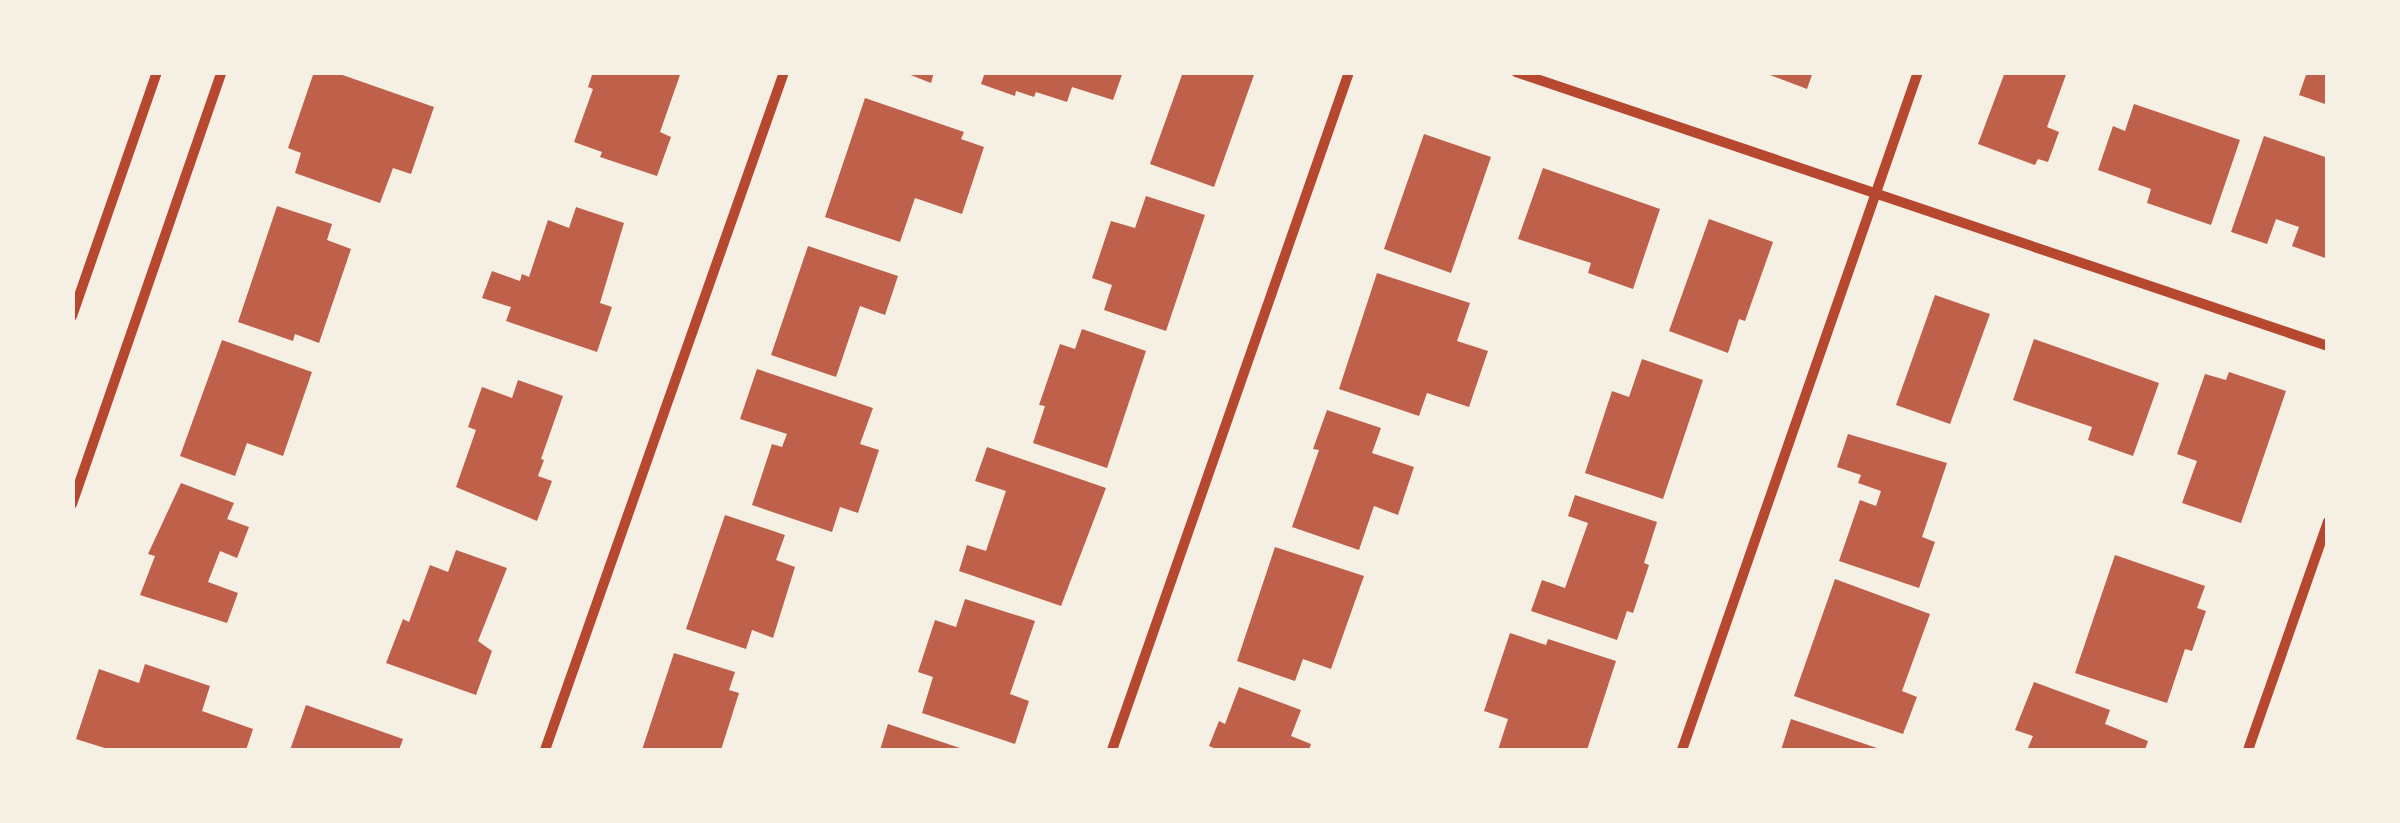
<!DOCTYPE html>
<html>
<head>
<meta charset="utf-8">
<style>
	body { margin:0 }
	#map { position:relative; width:2400px; height:823px; overflow:hidden; background:#f6efe4; font-family:"Asap Condensed",sans-serif }
	div>[style] { position:absolute }
	.building>* { inset:0; background:#bf614a }
	.minor>* { height:10px; margin:-5px; padding:0 5px; transform-origin:5px; border-radius:5px; background:#b5482f }
	span { translate:-50% -50%; white-space:nowrap; text-align:center; line-height:1.15; -webkit-text-stroke:10px #f6efe4; paint-order:stroke }
	.frame { position:absolute; inset:0; border:75px solid #f6efe4; pointer-events:none }
</style>
</head>
<body>
<div id="map">
	<div class="building">
		<div style="clip-path:polygon(314px 72px,334px 72px,434px 107px,411px 174px,393px 168px,380px 203px,295px 173px,301px 153px,288px 148px)"></div>
		<div style="clip-path:polygon(593px 72px,681px 72px,660px 132px,671px 137px,657px 176px,600px 157px,602px 152px,574px 142px,593px 89px,588px 87px)"></div>
		<div style="clip-path:polygon(903px 72px,934px 72px,931px 83px)"></div>
		<div style="clip-path:polygon(985px 72px,1123px 72px,1113px 100px,1072px 87px,1067px 102px,1036px 92px,1034px 97px,1016px 91px,1015px 96px,981px 84px)"></div>
		<div style="clip-path:polygon(1183px 72px,1255px 72px,1214px 187px,1150px 164px)"></div>
		<div style="clip-path:polygon(1762px 72px,1813px 72px,1807px 89px)"></div>
		<div style="clip-path:polygon(2005px 72px,2067px 72px,2047px 127px,2059px 132px,2048px 162px,2038px 159px,2035px 165px,1978px 144px)"></div>
		<div style="clip-path:polygon(2307px 72px,2328px 72px,2328px 105px,2299px 95px)"></div>
		<div style="clip-path:polygon(865px 98px,964px 132px,961px 139px,984px 147px,962px 214px,915px 198px,900px 242px,825px 217px)"></div>
		<div style="clip-path:polygon(2134px 104px,2240px 140px,2211px 225px,2147px 203px,2151px 189px,2098px 170px,2113px 126px,2125px 131px)"></div>
		<div style="clip-path:polygon(1424px 134px,1491px 157px,1451px 273px,1384px 249px)"></div>
		<div style="clip-path:polygon(2264px 136px,2328px 158px,2328px 259px,2292px 246px,2299px 227px,2276px 219px,2267px 244px,2231px 232px)"></div>
		<div style="clip-path:polygon(1543px 168px,1660px 209px,1633px 289px,1588px 273px,1591px 263px,1518px 239px)"></div>
		<div style="clip-path:polygon(1146px 196px,1205px 215px,1166px 331px,1104px 310px,1112px 285px,1092px 278px,1111px 221px,1135px 228px)"></div>
		<div style="clip-path:polygon(277px 206px,332px 224px,327px 240px,351px 249px,319px 343px,295px 334px,293px 341px,238px 322px)"></div>
		<div style="clip-path:polygon(576px 207px,624px 223px,600px 303px,612px 307px,597px 352px,506px 321px,511px 307px,482px 298px,492px 271px,520px 281px,522px 274px,529px 277px,548px 220px,569px 228px)"></div>
		<div style="clip-path:polygon(1709px 219px,1773px 242px,1745px 321px,1739px 319px,1728px 353px,1669px 331px)"></div>
		<div style="clip-path:polygon(808px 246px,898px 276px,885px 315px,860px 306px,836px 377px,771px 355px)"></div>
		<div style="clip-path:polygon(1377px 273px,1470px 303px,1457px 341px,1488px 351px,1469px 407px,1427px 393px,1419px 416px,1339px 389px)"></div>
		<div style="clip-path:polygon(1935px 295px,1990px 314px,1950px 424px,1896px 405px)"></div>
		<div style="clip-path:polygon(1082px 329px,1146px 351px,1107px 468px,1033px 443px,1045px 406px,1039px 405px,1060px 344px,1075px 349px)"></div>
		<div style="clip-path:polygon(2034px 339px,2159px 383px,2133px 456px,2088px 440px,2092px 427px,2013px 400px)"></div>
		<div style="clip-path:polygon(222px 340px,312px 372px,283px 456px,247px 443px,235px 476px,180px 456px)"></div>
		<div style="clip-path:polygon(1642px 359px,1703px 380px,1663px 499px,1585px 473px,1612px 391px,1629px 397px)"></div>
		<div style="clip-path:polygon(757px 369px,873px 408px,860px 444px,879px 450px,858px 513px,840px 507px,832px 532px,752px 505px,772px 444px,782px 447px,787px 434px,740px 419px)"></div>
		<div style="clip-path:polygon(2229px 372px,2286px 391px,2241px 523px,2182px 503px,2197px 461px,2177px 454px,2205px 374px,2226px 380px)"></div>
		<div style="clip-path:polygon(518px 380px,563px 396px,541px 459px,544px 460px,538px 476px,552px 481px,537px 521px,456px 487px,476px 430px,468px 427px,482px 387px,512px 398px)"></div>
		<div style="clip-path:polygon(1327px 410px,1381px 428px,1372px 453px,1414px 467px,1398px 515px,1374px 506px,1359px 550px,1292px 527px,1319px 450px,1313px 449px)"></div>
		<div style="clip-path:polygon(1848px 434px,1947px 463px,1922px 537px,1935px 542px,1919px 588px,1839px 561px,1860px 500px,1876px 506px,1881px 491px,1858px 483px,1861px 475px,1837px 467px)"></div>
		<div style="clip-path:polygon(987px 447px,1106px 488px,1061px 606px,959px 571px,967px 545px,986px 551px,1006px 491px,975px 481px)"></div>
		<div style="clip-path:polygon(181px 483px,234px 503px,227px 519px,249px 527px,237px 558px,220px 551px,208px 582px,238px 593px,227px 623px,140px 595px,155px 556px,148px 554px)"></div>
		<div style="clip-path:polygon(1575px 495px,1657px 522px,1644px 563px,1649px 565px,1633px 613px,1627px 611px,1617px 640px,1531px 611px,1542px 580px,1565px 588px,1588px 523px,1568px 516px)"></div>
		<div style="clip-path:polygon(725px 515px,785px 535px,776px 560px,795px 567px,773px 638px,752px 630px,746px 649px,686px 629px)"></div>
		<div style="clip-path:polygon(1275px 547px,1364px 576px,1331px 669px,1303px 659px,1295px 681px,1237px 661px)"></div>
		<div style="clip-path:polygon(456px 550px,507px 568px,478px 641px,492px 651px,476px 695px,386px 663px,403px 619px,409px 622px,430px 565px,448px 572px)"></div>
		<div style="clip-path:polygon(2115px 555px,2205px 586px,2197px 608px,2206px 611px,2192px 651px,2185px 649px,2167px 703px,2075px 673px)"></div>
		<div style="clip-path:polygon(1835px 579px,1930px 614px,1902px 691px,1917px 697px,1903px 734px,1794px 696px)"></div>
		<div style="clip-path:polygon(965px 599px,1035px 621px,1010px 694px,1029px 701px,1015px 744px,922px 713px,933px 677px,918px 672px,935px 620px,956px 627px)"></div>
		<div style="clip-path:polygon(1510px 633px,1546px 645px,1548px 639px,1616px 661px,1587px 750px,1498px 750px,1508px 719px,1484px 711px)"></div>
		<div style="clip-path:polygon(674px 653px,735px 672px,729px 690px,739px 693px,721px 750px,642px 750px)"></div>
		<div style="clip-path:polygon(145px 664px,210px 686px,202px 711px,253px 729px,246px 750px,111px 750px,76px 739px,99px 669px,139px 683px)"></div>
		<div style="clip-path:polygon(2034px 682px,2110px 710px,2105px 724px,2148px 741px,2145px 750px,2027px 750px,2033px 736px,2015px 730px)"></div>
		<div style="clip-path:polygon(1239px 687px,1301px 710px,1291px 736px,1311px 744px,1309px 750px,1218px 750px,1209px 746px,1219px 721px,1225px 724px)"></div>
		<div style="clip-path:polygon(306px 705px,403px 739px,399px 750px,290px 750px)"></div>
		<div style="clip-path:polygon(1791px 719px,1883px 750px,1781px 750px)"></div>
		<div style="clip-path:polygon(888px 724px,966px 750px,880px 750px)"></div>
	</div>
	<div class="minor">
		<div style="left:1516px;top:72px;width:857px;rotate:18.65deg"></div>
		<div style="left:72px;top:316px;width:258px;rotate:-70.8deg"></div>
		<div style="left:72px;top:504px;width:457px;rotate:-70.9deg"></div>
		<div style="left:545px;top:750px;width:719px;rotate:-70.58deg"></div>
		<div style="left:1112px;top:750px;width:718px;rotate:-70.73deg"></div>
		<div style="left:1682px;top:750px;width:718px;rotate:-70.81deg"></div>
		<div style="left:2248px;top:750px;width:242px;rotate:-70.7deg"></div>
	</div>
	<div class="frame"></div>
</div>
</body>
</html>
